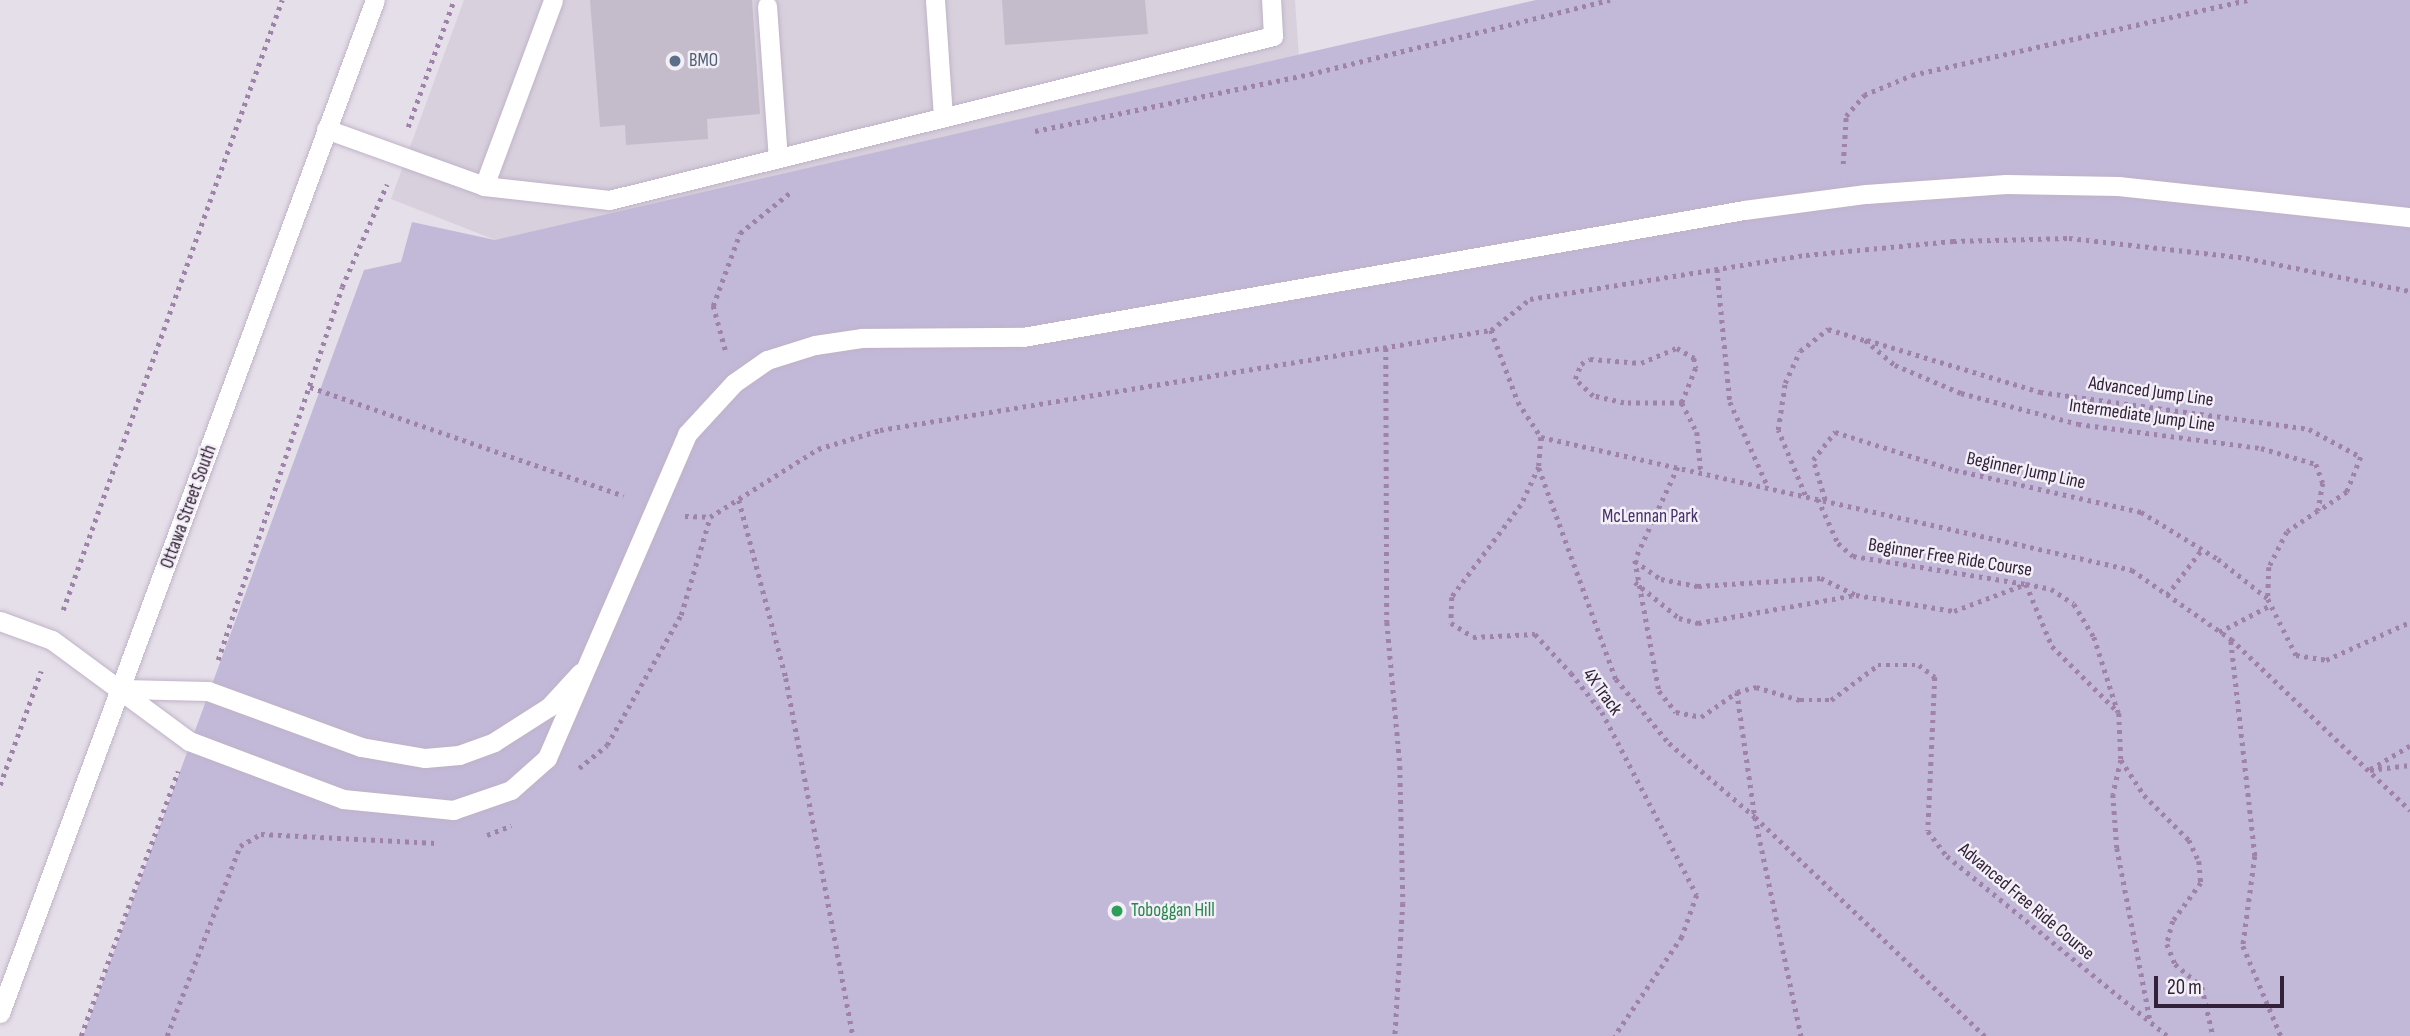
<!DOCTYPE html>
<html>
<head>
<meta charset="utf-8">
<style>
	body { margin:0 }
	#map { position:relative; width:2410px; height:1036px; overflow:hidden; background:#e5dfe9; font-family:"Sofia Sans Condensed",sans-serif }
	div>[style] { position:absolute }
	.built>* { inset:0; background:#d8d0dd }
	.green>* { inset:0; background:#c2b9d9 }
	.building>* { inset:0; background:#c4bcca }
	.path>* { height:4.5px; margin-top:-2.25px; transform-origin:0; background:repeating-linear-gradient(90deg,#9e82aa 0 3.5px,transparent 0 8.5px) }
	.roads { filter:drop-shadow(0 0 2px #c0b3c8) drop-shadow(0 0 2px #c0b3c8) }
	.service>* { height:19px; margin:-9.5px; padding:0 9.5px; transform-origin:9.5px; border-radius:9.5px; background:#fff }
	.secondary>* { height:19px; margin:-9.5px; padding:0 9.5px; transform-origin:9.5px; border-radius:9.5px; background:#fff }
	.dots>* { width:19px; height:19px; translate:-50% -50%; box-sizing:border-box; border:4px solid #f3eff6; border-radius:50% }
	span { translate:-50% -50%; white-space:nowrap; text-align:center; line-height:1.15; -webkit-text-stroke:5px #f3eff6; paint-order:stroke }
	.service-label { font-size:19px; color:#4e5e75 }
	.left { translate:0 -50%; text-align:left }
	.street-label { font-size:19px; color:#322138 }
	.park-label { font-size:19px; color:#462f6b }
	.leisure-label { font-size:19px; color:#27864d }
	.scale { position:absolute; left:2154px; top:976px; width:130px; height:32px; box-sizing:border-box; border:4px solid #322138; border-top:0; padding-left:9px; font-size:21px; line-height:24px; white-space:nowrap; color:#322138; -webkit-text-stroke:5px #f3eff6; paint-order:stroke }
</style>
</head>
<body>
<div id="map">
	<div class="built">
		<div style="clip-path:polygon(464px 0,1295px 0,1299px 57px,498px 241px,391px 199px)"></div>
	</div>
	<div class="green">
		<div style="clip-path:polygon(1536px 0,2410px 0,2410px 1036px,83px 1036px,364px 270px,401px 262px,412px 222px,495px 240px)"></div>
	</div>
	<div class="building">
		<div style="clip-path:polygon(590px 0,752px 0,760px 114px,707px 119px,708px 139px,626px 145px,625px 125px,600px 127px)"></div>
		<div style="clip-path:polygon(1002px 0,1145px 0,1148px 34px,1005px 45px)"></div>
	</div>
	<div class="path">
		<div style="left:408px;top:127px;width:135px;rotate:-70.1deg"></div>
		<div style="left:1035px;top:131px;width:281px;rotate:-11.7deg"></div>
		<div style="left:1310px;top:74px;width:309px;rotate:-13.9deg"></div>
		<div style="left:1843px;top:164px;width:48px;rotate:-86.4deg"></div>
		<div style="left:1846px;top:116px;width:28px;rotate:-49deg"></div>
		<div style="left:1864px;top:95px;width:52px;rotate:-22.6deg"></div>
		<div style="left:1912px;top:75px;width:344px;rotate:-12.6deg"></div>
		<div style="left:1717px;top:269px;width:134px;rotate:84.4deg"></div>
		<div style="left:1730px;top:402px;width:93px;rotate:65.9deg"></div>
		<div style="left:1491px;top:330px;width:77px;rotate:69.4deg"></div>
		<div style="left:1518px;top:402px;width:42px;rotate:56.7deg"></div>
		<div style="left:1541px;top:437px;width:606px;rotate:12.68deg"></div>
		<div style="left:2132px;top:570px;width:121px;rotate:34.9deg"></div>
		<div style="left:2231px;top:639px;width:248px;rotate:43.7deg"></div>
		<div style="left:1867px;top:340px;width:181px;rotate:16.7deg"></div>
		<div style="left:2040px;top:392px;width:272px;rotate:7.8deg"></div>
		<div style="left:2309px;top:429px;width:59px;rotate:28.3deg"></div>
		<div style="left:2361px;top:457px;width:38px;rotate:112deg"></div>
		<div style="left:2347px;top:492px;width:34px;rotate:146deg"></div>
		<div style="left:1386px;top:348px;width:274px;rotate:89.8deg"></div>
		<div style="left:1387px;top:622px;width:145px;rotate:84.8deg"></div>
		<div style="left:1400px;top:766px;width:137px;rotate:88.7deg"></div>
		<div style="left:1403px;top:903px;width:133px;rotate:93.4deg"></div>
		<div style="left:1677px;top:348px;width:20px;rotate:30deg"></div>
		<div style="left:1694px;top:358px;width:10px;rotate:79deg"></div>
		<div style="left:1696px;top:368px;width:38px;rotate:112deg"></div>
		<div style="left:1682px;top:403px;width:58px;rotate:180deg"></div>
		<div style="left:1624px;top:403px;width:32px;rotate:-167deg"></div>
		<div style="left:1593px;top:396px;width:25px;rotate:-137deg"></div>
		<div style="left:1575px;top:379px;width:16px;rotate:-68deg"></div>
		<div style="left:1581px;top:364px;width:10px;rotate:-29deg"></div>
		<div style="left:1590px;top:359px;width:51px;rotate:4.5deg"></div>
		<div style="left:1641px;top:363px;width:39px;rotate:-23deg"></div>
		<div style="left:725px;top:350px;width:46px;rotate:-105.3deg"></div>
		<div style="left:713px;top:306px;width:78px;rotate:-69.7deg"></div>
		<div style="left:740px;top:233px;width:67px;rotate:-38.9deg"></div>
		<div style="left:310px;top:387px;width:332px;rotate:19.1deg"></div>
		<div style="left:1682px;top:403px;width:33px;rotate:63deg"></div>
		<div style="left:1697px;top:432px;width:40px;rotate:84.3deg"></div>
		<div style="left:1541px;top:437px;width:30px;rotate:94deg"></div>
		<div style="left:1539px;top:467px;width:42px;rotate:115.3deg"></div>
		<div style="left:1521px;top:505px;width:115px;rotate:126.9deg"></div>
		<div style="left:1452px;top:597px;width:26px;rotate:92deg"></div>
		<div style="left:1451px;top:623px;width:26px;rotate:32deg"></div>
		<div style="left:1473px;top:637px;width:62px;rotate:-2.8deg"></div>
		<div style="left:1535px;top:634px;width:53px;rotate:47.3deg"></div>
		<div style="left:1571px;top:673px;width:50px;rotate:51.5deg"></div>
		<div style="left:1602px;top:712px;width:206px;rotate:62.6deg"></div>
		<div style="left:1697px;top:895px;width:45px;rotate:109.7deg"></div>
		<div style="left:1682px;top:937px;width:120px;rotate:124.1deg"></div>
		<div style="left:1678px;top:467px;width:102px;rotate:114.8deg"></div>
		<div style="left:1635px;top:560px;width:133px;rotate:79.6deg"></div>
		<div style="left:1659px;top:691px;width:27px;rotate:51deg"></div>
		<div style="left:1676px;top:712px;width:25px;rotate:11deg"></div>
		<div style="left:1701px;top:717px;width:44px;rotate:-34.8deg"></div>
		<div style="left:1737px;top:692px;width:20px;rotate:-15deg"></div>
		<div style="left:1756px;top:687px;width:46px;rotate:16.5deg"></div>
		<div style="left:1800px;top:700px;width:31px"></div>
		<div style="left:1831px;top:700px;width:59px;rotate:-36.7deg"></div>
		<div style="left:1878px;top:665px;width:41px"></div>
		<div style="left:1919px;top:665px;width:20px;rotate:37deg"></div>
		<div style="left:1935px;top:677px;width:154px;rotate:92.6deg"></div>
		<div style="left:1928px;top:831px;width:31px;rotate:53deg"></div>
		<div style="left:1947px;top:856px;width:285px;rotate:39.2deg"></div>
		<div style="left:1539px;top:468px;width:225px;rotate:70deg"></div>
		<div style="left:1616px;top:679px;width:83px;rotate:50.4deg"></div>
		<div style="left:1669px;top:743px;width:113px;rotate:40.7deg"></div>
		<div style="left:1755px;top:817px;width:318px;rotate:43.6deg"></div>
		<div style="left:1805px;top:495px;width:70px;rotate:-112.6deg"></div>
		<div style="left:1778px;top:430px;width:48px;rotate:-81.5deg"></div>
		<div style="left:1785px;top:383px;width:35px;rotate:-65deg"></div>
		<div style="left:1800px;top:351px;width:36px;rotate:-38deg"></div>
		<div style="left:1828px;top:329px;width:39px;rotate:17deg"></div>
		<div style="left:1865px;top:340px;width:39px;rotate:40deg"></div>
		<div style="left:1895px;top:365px;width:72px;rotate:23deg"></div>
		<div style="left:1961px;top:393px;width:121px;rotate:14.8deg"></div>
		<div style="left:2078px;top:424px;width:185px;rotate:7.5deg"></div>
		<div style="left:2261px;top:448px;width:57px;rotate:16.2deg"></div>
		<div style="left:2316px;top:464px;width:20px;rotate:70deg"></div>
		<div style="left:2323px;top:483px;width:28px;rotate:100deg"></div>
		<div style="left:2318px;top:511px;width:37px;rotate:146deg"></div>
		<div style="left:2287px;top:532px;width:39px;rotate:117deg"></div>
		<div style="left:2269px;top:567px;width:32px;rotate:92deg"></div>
		<div style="left:2268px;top:599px;width:63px;rotate:63.4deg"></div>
		<div style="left:2296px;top:655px;width:30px;rotate:9deg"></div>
		<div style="left:2326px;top:660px;width:92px;rotate:-24.3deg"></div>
		<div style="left:1818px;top:499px;width:48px;rotate:65.6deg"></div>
		<div style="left:1838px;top:543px;width:20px;rotate:41deg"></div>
		<div style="left:1853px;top:556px;width:175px;rotate:9.2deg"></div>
		<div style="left:2026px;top:584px;width:25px;rotate:11deg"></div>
		<div style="left:2051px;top:589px;width:27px;rotate:33deg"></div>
		<div style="left:2074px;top:604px;width:39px;rotate:59deg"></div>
		<div style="left:2094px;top:637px;width:79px;rotate:72.3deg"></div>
		<div style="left:739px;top:500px;width:184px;rotate:75.2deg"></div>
		<div style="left:786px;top:678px;width:364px;rotate:79.4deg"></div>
		<div style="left:1825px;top:500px;width:42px;rotate:-106.7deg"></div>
		<div style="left:1813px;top:460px;width:36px;rotate:-52deg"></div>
		<div style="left:1835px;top:432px;width:126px;rotate:17.6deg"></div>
		<div style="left:1955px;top:470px;width:191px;rotate:12.7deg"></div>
		<div style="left:2141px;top:512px;width:90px;rotate:31.4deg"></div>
		<div style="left:2218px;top:559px;width:63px;rotate:38.5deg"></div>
		<div style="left:685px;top:516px;width:25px;rotate:2deg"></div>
		<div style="left:710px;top:517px;width:128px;rotate:-32.2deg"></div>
		<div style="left:818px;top:449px;width:65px;rotate:-17deg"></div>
		<div style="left:880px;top:430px;width:619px;rotate:-9.29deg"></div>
		<div style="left:1491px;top:330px;width:50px;rotate:-38.5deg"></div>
		<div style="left:1530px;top:299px;width:279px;rotate:-9.1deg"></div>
		<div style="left:1806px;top:255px;width:148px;rotate:-5.4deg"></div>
		<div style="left:1953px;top:241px;width:116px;rotate:-1.5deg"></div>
		<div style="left:2069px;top:238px;width:178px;rotate:6.4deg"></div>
		<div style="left:2246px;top:258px;width:167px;rotate:11.4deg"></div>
		<div style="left:1635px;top:561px;width:32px;rotate:35deg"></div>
		<div style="left:1661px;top:579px;width:38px;rotate:11deg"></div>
		<div style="left:1698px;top:586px;width:123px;rotate:-3.7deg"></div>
		<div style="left:1821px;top:578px;width:39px;rotate:26deg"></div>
		<div style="left:1856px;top:595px;width:99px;rotate:9.3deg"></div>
		<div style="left:1954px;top:611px;width:77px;rotate:-20.6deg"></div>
		<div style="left:2026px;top:584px;width:67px;rotate:67.2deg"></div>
		<div style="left:2052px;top:646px;width:95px;rotate:45deg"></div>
		<div style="left:2119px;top:713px;width:47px;rotate:87.6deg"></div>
		<div style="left:2121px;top:760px;width:35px;rotate:103deg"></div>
		<div style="left:2113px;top:794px;width:54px;rotate:85.8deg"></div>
		<div style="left:2117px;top:848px;width:175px;rotate:79.1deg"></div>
		<div style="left:1635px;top:582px;width:57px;rotate:39.3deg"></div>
		<div style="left:1679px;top:618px;width:20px;rotate:15deg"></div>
		<div style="left:1698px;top:623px;width:159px;rotate:-10.1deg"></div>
		<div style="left:2167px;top:595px;width:58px;rotate:-52.7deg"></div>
		<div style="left:63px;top:610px;width:648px;rotate:-70.25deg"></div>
		<div style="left:2219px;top:632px;width:59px;rotate:-27.4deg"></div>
		<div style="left:2231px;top:641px;width:216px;rotate:83.6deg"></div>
		<div style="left:2255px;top:856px;width:91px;rotate:97.6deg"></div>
		<div style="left:2243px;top:946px;width:98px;rotate:67.1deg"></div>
		<div style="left:218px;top:660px;width:393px;rotate:-71.6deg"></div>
		<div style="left:342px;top:287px;width:112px;rotate:-66.4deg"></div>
		<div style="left:1737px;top:692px;width:126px;rotate:81.8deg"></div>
		<div style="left:1755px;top:817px;width:224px;rotate:78.1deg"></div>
		<div style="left:2410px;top:746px;width:47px;rotate:149deg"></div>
		<div style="left:2370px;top:770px;width:40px;rotate:-7.1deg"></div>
		<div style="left:2121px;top:760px;width:42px;rotate:56.7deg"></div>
		<div style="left:2144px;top:795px;width:64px;rotate:45deg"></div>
		<div style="left:2189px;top:840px;width:23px;rotate:65deg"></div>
		<div style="left:2199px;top:861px;width:22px;rotate:85deg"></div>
		<div style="left:2201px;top:883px;width:47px;rotate:126.4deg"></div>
		<div style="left:2173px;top:921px;width:24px;rotate:105deg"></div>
		<div style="left:2167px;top:944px;width:22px;rotate:68deg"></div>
		<div style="left:2175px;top:964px;width:35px;rotate:40deg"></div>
		<div style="left:2202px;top:987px;width:50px;rotate:77.3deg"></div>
		<div style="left:579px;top:768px;width:36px;rotate:-39deg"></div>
		<div style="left:607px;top:745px;width:150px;rotate:-60.4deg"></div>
		<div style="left:681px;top:615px;width:102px;rotate:-73.5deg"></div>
		<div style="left:0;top:785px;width:121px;rotate:-70.2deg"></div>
		<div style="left:487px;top:835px;width:26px;rotate:-21deg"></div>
		<div style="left:81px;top:1036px;width:282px;rotate:-69.9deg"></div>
		<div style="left:167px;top:1036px;width:204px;rotate:-69deg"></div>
		<div style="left:240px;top:846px;width:24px;rotate:-30deg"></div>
		<div style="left:261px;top:834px;width:176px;rotate:2.9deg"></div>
	</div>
	<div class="roads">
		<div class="service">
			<div style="left:935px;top:0;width:117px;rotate:86.1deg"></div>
			<div style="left:767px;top:6px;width:152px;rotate:85.9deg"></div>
			<div style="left:326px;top:129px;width:168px;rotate:19.8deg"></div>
			<div style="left:484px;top:186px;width:126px;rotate:6.4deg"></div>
			<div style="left:609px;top:200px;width:684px;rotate:-13.87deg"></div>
			<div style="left:1273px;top:36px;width:36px;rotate:-93deg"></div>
			<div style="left:484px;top:186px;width:198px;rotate:-69.6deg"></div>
			<div style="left:0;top:621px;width:55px;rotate:20.1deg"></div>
			<div style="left:52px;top:640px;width:170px;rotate:36.4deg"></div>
			<div style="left:189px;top:741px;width:165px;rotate:20.6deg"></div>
			<div style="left:343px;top:799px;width:111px;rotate:5.7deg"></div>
			<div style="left:453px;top:810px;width:61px;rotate:-19deg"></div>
			<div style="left:511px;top:790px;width:48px;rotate:-41.6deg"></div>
			<div style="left:547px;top:758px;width:353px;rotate:-66.6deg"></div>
			<div style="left:687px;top:434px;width:69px;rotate:-47.3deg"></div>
			<div style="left:734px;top:383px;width:40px;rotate:-34.9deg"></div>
			<div style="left:767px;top:360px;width:50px;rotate:-17.4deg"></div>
			<div style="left:815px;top:345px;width:48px;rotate:-8.5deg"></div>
			<div style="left:862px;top:338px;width:161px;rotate:-0.4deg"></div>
			<div style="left:1023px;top:337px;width:732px;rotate:-9.99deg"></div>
			<div style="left:1744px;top:210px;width:123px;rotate:-7.5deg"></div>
			<div style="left:1866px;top:194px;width:140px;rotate:-4.1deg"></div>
			<div style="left:2006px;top:184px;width:112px;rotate:1deg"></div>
			<div style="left:2118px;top:186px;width:294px;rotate:6.1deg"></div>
			<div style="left:123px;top:689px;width:85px;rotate:1.3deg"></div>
			<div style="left:208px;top:691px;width:163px;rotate:20.1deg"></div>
			<div style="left:361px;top:747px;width:65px;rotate:9.8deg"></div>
			<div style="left:425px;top:758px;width:34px;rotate:-5deg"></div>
			<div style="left:459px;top:755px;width:37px;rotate:-20deg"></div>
			<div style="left:494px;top:742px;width:65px;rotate:-32.5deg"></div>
			<div style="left:549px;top:707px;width:46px;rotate:-47.6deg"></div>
		</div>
		<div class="secondary">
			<div style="left:0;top:1013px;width:1080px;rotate:-69.69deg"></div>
		</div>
	</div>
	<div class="dots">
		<div style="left:675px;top:61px;background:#5c6f8a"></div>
		<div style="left:1117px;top:911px;background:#2e9e5b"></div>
	</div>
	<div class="service-label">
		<span class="left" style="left:689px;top:61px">BMO</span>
	</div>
	<div class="street-label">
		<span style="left:2151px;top:392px;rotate:8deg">Advanced Jump Line</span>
		<span style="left:2142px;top:416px;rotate:8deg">Intermediate Jump Line</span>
		<span style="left:2026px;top:471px;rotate:12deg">Beginner Jump Line</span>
		<span style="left:189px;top:507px;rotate:-70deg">Ottawa Street South</span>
		<span style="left:1950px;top:558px;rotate:9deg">Beginner Free Ride Course</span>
		<span style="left:1602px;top:692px;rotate:54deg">4X Track</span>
		<span style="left:2026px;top:902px;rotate:40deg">Advanced Free Ride Course</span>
	</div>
	<div class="park-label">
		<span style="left:1650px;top:517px">McLennan Park</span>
	</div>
	<div class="leisure-label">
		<span class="left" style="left:1131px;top:911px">Toboggan Hill</span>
	</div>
	<div class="scale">20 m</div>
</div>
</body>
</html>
